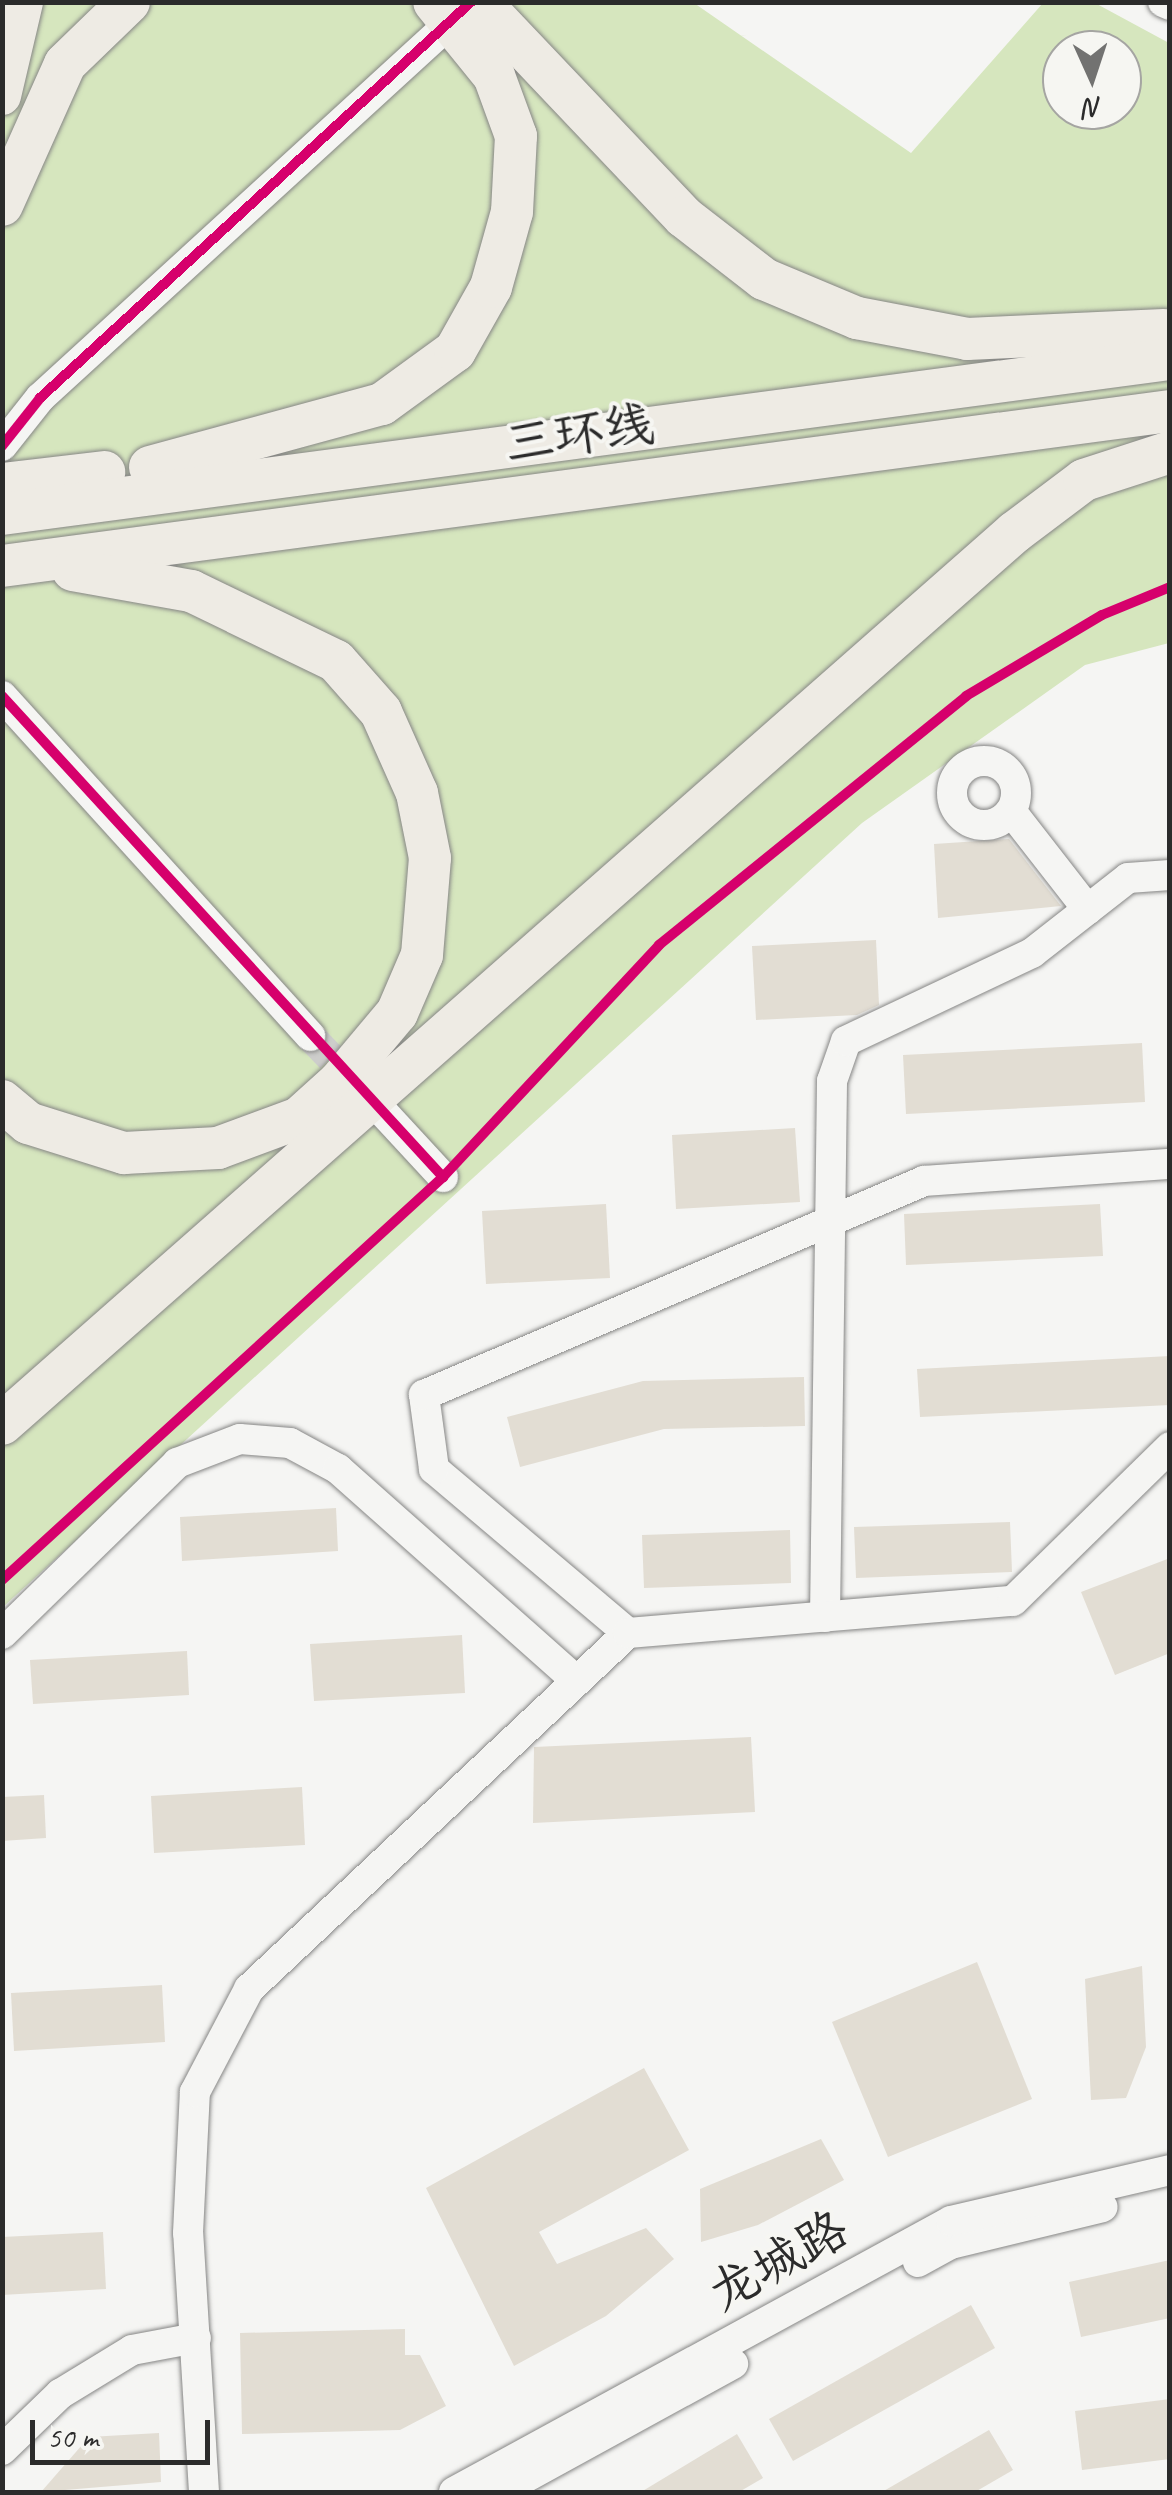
<!DOCTYPE html>
<html>
<head>
<meta charset="utf-8">
<style>
	body { margin:0 }
	#map { position:relative; width:1172px; height:2495px; overflow:hidden; background:#f5f5f3; font-family:Caveat,"LXGW WenKai TC",sans-serif }
	div>[style] { position:absolute }
	.green>* { inset:0; background:#d6e6be }
	.building>* { inset:0; background:#e2ddd3 }
	.minor-tunnel>* { height:30px; margin-top:-15px; transform-origin:0; background:repeating-linear-gradient(90deg,#cdcdcb 0 30px,transparent 0 45px) }
	.roads { filter:drop-shadow(0 0 2px #868685) drop-shadow(0 0 2px #868685) }
	.minor>* { height:30px; margin:-15px; padding:0 15px; transform-origin:15px; border-radius:15px; background:#f5f5f3 }
	.minor>.ring { margin:-15px; padding:0; box-sizing:content-box; background:none; border:30px solid #f5f5f3; border-radius:50% }
	.major>* { height:38px; margin:-19px; padding:0 19px; transform-origin:19px; border-radius:19px; background:#eeebe4 }
	.highway>* { height:42px; margin:-21px; padding:0 21px; transform-origin:21px; border-radius:21px; background:#eeebe4 }
	.cycleway>* { height:10px; margin:-5px; padding:0 5px; transform-origin:5px; border-radius:5px; background:#d6006c }
	span { translate:-50% -50%; white-space:nowrap; text-align:center; line-height:1.15; -webkit-text-stroke:8px #f6f6f2; paint-order:stroke }
	.street-label { font-size:50px; color:#2b2b2b }
	.frame { position:absolute; inset:0; border:5px solid #2b2b2b; pointer-events:none }
	.north { position:absolute; left:1042px; top:30px; width:100px; height:100px; box-sizing:border-box; background:#f6f6f2; border:2px solid #a5a5a2; border-radius:50%; rotate:177deg; font-size:28px; font-weight:700; line-height:40px; text-align:center; color:#2b2b2b }
	.north::after { content:''; display:block; margin:auto; width:35px; height:45px; background:#727271; clip-path:polygon(50% 0,100% 100%,50% 72%,0 100%) }
	.scale { position:absolute; left:30px; top:2420px; width:180px; height:45px; box-sizing:border-box; border:5px solid #2b2b2b; border-top:0; padding-left:12px; font-size:30px; line-height:35px; white-space:nowrap; color:#2b2b2b; -webkit-text-stroke:8px #f6f6f2; paint-order:stroke }
</style>
</head>
<body>
<div id="map">
	<div class="green">
		<div style="clip-path:polygon(evenodd,3px 3px,694px 3px,911px 153px,1043px 3px,1095px 3px,1169px 43px,1169px 643px,1085px 665px,862px 823px,3px 1607px,3px 3px,1062px 50px,1122px 50px,1122px 110px,1062px 110px,1062px 50px)"></div>
	</div>
	<div class="building">
		<div style="clip-path:polygon(1009px 839px,1061px 906px,938px 918px,934px 844px)"></div>
		<div style="clip-path:polygon(876px 940px,879px 1005px,857px 1015px,756px 1020px,752px 946px)"></div>
		<div style="clip-path:polygon(1142px 1043px,1145px 1102px,906px 1114px,903px 1055px)"></div>
		<div style="clip-path:polygon(795px 1128px,800px 1202px,676px 1209px,672px 1135px)"></div>
		<div style="clip-path:polygon(606px 1204px,610px 1278px,486px 1284px,482px 1211px)"></div>
		<div style="clip-path:polygon(1100px 1204px,1103px 1256px,906px 1265px,904px 1214px)"></div>
		<div style="clip-path:polygon(1170px 1356px,1170px 1405px,920px 1417px,917px 1369px)"></div>
		<div style="clip-path:polygon(804px 1377px,805px 1426px,664px 1429px,520px 1467px,507px 1417px,643px 1381px)"></div>
		<div style="clip-path:polygon(336px 1508px,338px 1551px,182px 1561px,180px 1517px)"></div>
		<div style="clip-path:polygon(1010px 1522px,1012px 1572px,856px 1578px,854px 1527px)"></div>
		<div style="clip-path:polygon(790px 1530px,791px 1583px,644px 1588px,642px 1535px)"></div>
		<div style="clip-path:polygon(1170px 1558px,1170px 1653px,1115px 1675px,1081px 1592px)"></div>
		<div style="clip-path:polygon(462px 1635px,465px 1693px,314px 1701px,310px 1644px)"></div>
		<div style="clip-path:polygon(187px 1651px,189px 1695px,33px 1704px,30px 1660px)"></div>
		<div style="clip-path:polygon(751px 1737px,755px 1812px,533px 1823px,534px 1747px)"></div>
		<div style="clip-path:polygon(302px 1787px,305px 1845px,154px 1853px,151px 1796px)"></div>
		<div style="clip-path:polygon(44px 1795px,46px 1838px,2px 1841px,2px 1797px)"></div>
		<div style="clip-path:polygon(977px 1962px,1032px 2099px,888px 2157px,832px 2022px)"></div>
		<div style="clip-path:polygon(1142px 1966px,1146px 2047px,1126px 2098px,1091px 2100px,1085px 1979px)"></div>
		<div style="clip-path:polygon(162px 1985px,165px 2042px,14px 2051px,11px 1993px)"></div>
		<div style="clip-path:polygon(644px 2068px,689px 2150px,539px 2232px,557px 2264px,646px 2228px,674px 2259px,606px 2316px,514px 2366px,426px 2188px)"></div>
		<div style="clip-path:polygon(821px 2139px,844px 2180px,758px 2225px,701px 2242px,700px 2189px)"></div>
		<div style="clip-path:polygon(103px 2232px,106px 2289px,2px 2295px,2px 2237px)"></div>
		<div style="clip-path:polygon(1170px 2260px,1170px 2318px,1081px 2337px,1069px 2282px)"></div>
		<div style="clip-path:polygon(971px 2305px,995px 2348px,793px 2461px,769px 2419px)"></div>
		<div style="clip-path:polygon(405px 2329px,405px 2355px,420px 2355px,446px 2406px,400px 2430px,242px 2434px,240px 2333px)"></div>
		<div style="clip-path:polygon(1170px 2399px,1170px 2459px,1082px 2470px,1075px 2411px)"></div>
		<div style="clip-path:polygon(989px 2430px,1013px 2470px,975px 2492px,882px 2492px)"></div>
		<div style="clip-path:polygon(159px 2433px,161px 2482px,41px 2492px,89px 2437px)"></div>
		<div style="clip-path:polygon(737px 2434px,763px 2478px,739px 2492px,641px 2492px)"></div>
	</div>
	<div class="minor-tunnel">
		<div style="left:310px;top:1036px;width:72px;rotate:46.1deg"></div>
	</div>
	<div class="roads">
		<div class="minor">
			<div style="left:1163px;top:2px;width:8px;rotate:23deg"></div>
			<div style="left:2px;top:446px;width:61px;rotate:-51.6deg"></div>
			<div style="left:40px;top:398px;width:539px;rotate:-42.45deg"></div>
			<div style="left:2px;top:696px;width:459px;rotate:47.8deg"></div>
			<div class="ring" style="left:952px;top:761px;width:34px;height:34px"></div>
			<div style="left:1011px;top:811px;width:125px;rotate:52.1deg"></div>
			<div style="left:382px;top:1111px;width:90px;rotate:47.3deg"></div>
			<div style="left:825px;top:1617px;width:536px;rotate:-89.25deg"></div>
			<div style="left:832px;top:1081px;width:42px;rotate:-70.7deg"></div>
			<div style="left:846px;top:1041px;width:206px;rotate:-25.3deg"></div>
			<div style="left:1032px;top:953px;width:122px;rotate:-38deg"></div>
			<div style="left:1128px;top:878px;width:42px;rotate:-4.1deg"></div>
			<div style="left:628px;top:1633px;width:254px;rotate:-139.8deg"></div>
			<div style="left:434px;top:1469px;width:75px;rotate:-97.7deg"></div>
			<div style="left:424px;top:1395px;width:544px;rotate:-23.17deg"></div>
			<div style="left:924px;top:1181px;width:247px;rotate:-4deg"></div>
			<div style="left:2px;top:1634px;width:245px;rotate:-44.3deg"></div>
			<div style="left:177px;top:1463px;width:67px;rotate:-20.9deg"></div>
			<div style="left:240px;top:1439px;width:50px;rotate:4.6deg"></div>
			<div style="left:290px;top:1443px;width:55px;rotate:28.4deg"></div>
			<div style="left:338px;top:1469px;width:319px;rotate:41.6deg"></div>
			<div style="left:918px;top:2262px;width:38px;rotate:-29deg"></div>
			<div style="left:951px;top:2244px;width:156px;rotate:-13.7deg"></div>
			<div style="left:2px;top:2450px;width:81px;rotate:-44deg"></div>
			<div style="left:60px;top:2394px;width:84px;rotate:-31.4deg"></div>
			<div style="left:132px;top:2350px;width:65px;rotate:-10.6deg"></div>
			<div style="left:204px;top:2492px;width:259px;rotate:-93.5deg"></div>
			<div style="left:188px;top:2233px;width:141px;rotate:-87.2deg"></div>
			<div style="left:195px;top:2092px;width:116px;rotate:-62.3deg"></div>
			<div style="left:249px;top:1989px;width:520px;rotate:-43.21deg"></div>
			<div style="left:628px;top:1633px;width:386px;rotate:-4.8deg"></div>
			<div style="left:1013px;top:1601px;width:220px;rotate:-44.4deg"></div>
			<div style="left:454px;top:2492px;width:566px;rotate:-28.6deg"></div>
			<div style="left:951px;top:2221px;width:225px;rotate:-13.1deg"></div>
			<div style="left:499px;top:2492px;width:267px;rotate:-28.7deg"></div>
		</div>
		<div class="major">
			<div style="left:2px;top:96px;width:97px;rotate:-76.8deg"></div>
		</div>
		<div class="highway">
			<div style="left:480px;top:2px;width:296px;rotate:46.5deg"></div>
			<div style="left:684px;top:217px;width:101px;rotate:37.8deg"></div>
			<div style="left:764px;top:279px;width:101px;rotate:22.8deg"></div>
			<div style="left:857px;top:318px;width:112px;rotate:10.8deg"></div>
			<div style="left:967px;top:339px;width:197px;rotate:-2.6deg"></div>
			<div style="left:2px;top:205px;width:154px;rotate:-65.9deg"></div>
			<div style="left:65px;top:64px;width:89px;rotate:-44.1deg"></div>
			<div style="left:150px;top:467px;width:240px;rotate:-15.2deg"></div>
			<div style="left:382px;top:404px;width:90px;rotate:-36deg"></div>
			<div style="left:455px;top:351px;width:73px;rotate:-60.6deg"></div>
			<div style="left:491px;top:287px;width:78px;rotate:-74.4deg"></div>
			<div style="left:512px;top:212px;width:76px;rotate:-87deg"></div>
			<div style="left:516px;top:136px;width:64px;rotate:-110.1deg"></div>
			<div style="left:494px;top:76px;width:95px;rotate:-129deg"></div>
			<div style="left:2px;top:484px;width:103px;rotate:-6.7deg"></div>
			<div style="left:2px;top:514px;width:1178px;rotate:-7.56deg"></div>
			<div style="left:2px;top:566px;width:1178px;rotate:-7.56deg"></div>
			<div style="left:2px;top:1101px;width:34px;rotate:40deg"></div>
			<div style="left:28px;top:1123px;width:101px;rotate:17.4deg"></div>
			<div style="left:124px;top:1153px;width:94px;rotate:-3deg"></div>
			<div style="left:218px;top:1148px;width:86px;rotate:-20.3deg"></div>
			<div style="left:299px;top:1118px;width:54px;rotate:-42deg"></div>
			<div style="left:339px;top:1082px;width:90px;rotate:-50deg"></div>
			<div style="left:397px;top:1013px;width:63px;rotate:-66.7deg"></div>
			<div style="left:422px;top:955px;width:97px;rotate:-85.3deg"></div>
			<div style="left:430px;top:858px;width:66px;rotate:-101.3deg"></div>
			<div style="left:417px;top:793px;width:89px;rotate:-114deg"></div>
			<div style="left:381px;top:712px;width:68px;rotate:-131.4deg"></div>
			<div style="left:336px;top:661px;width:161px;rotate:-154.2deg"></div>
			<div style="left:191px;top:591px;width:120px;rotate:-169.9deg"></div>
			<div style="left:2px;top:1424px;width:1350px;rotate:-41.37deg"></div>
			<div style="left:1015px;top:532px;width:86px;rotate:-37deg"></div>
			<div style="left:1084px;top:480px;width:90px;rotate:-18deg"></div>
		</div>
	</div>
	<div class="cycleway">
		<div style="left:2px;top:446px;width:61px;rotate:-51.6deg"></div>
		<div style="left:40px;top:398px;width:585px;rotate:-42.58deg"></div>
		<div style="left:2px;top:696px;width:653px;rotate:47.48deg"></div>
		<div style="left:2px;top:1580px;width:597px;rotate:-42.42deg"></div>
		<div style="left:443px;top:1177px;width:317px;rotate:-47deg"></div>
		<div style="left:659px;top:945px;width:395px;rotate:-39deg"></div>
		<div style="left:966px;top:696px;width:158px;rotate:-30.8deg"></div>
		<div style="left:1102px;top:615px;width:74px;rotate:-22.4deg"></div>
	</div>
	<div class="street-label">
		<span style="left:579px;top:434px;rotate:-8deg">三环线</span>
		<span style="left:778px;top:2261px;rotate:-29deg">龙城路</span>
	</div>
	<div class="frame"></div>
	<div class="north">N</div>
	<div class="scale">50 m</div>
</div>
</body>
</html>
